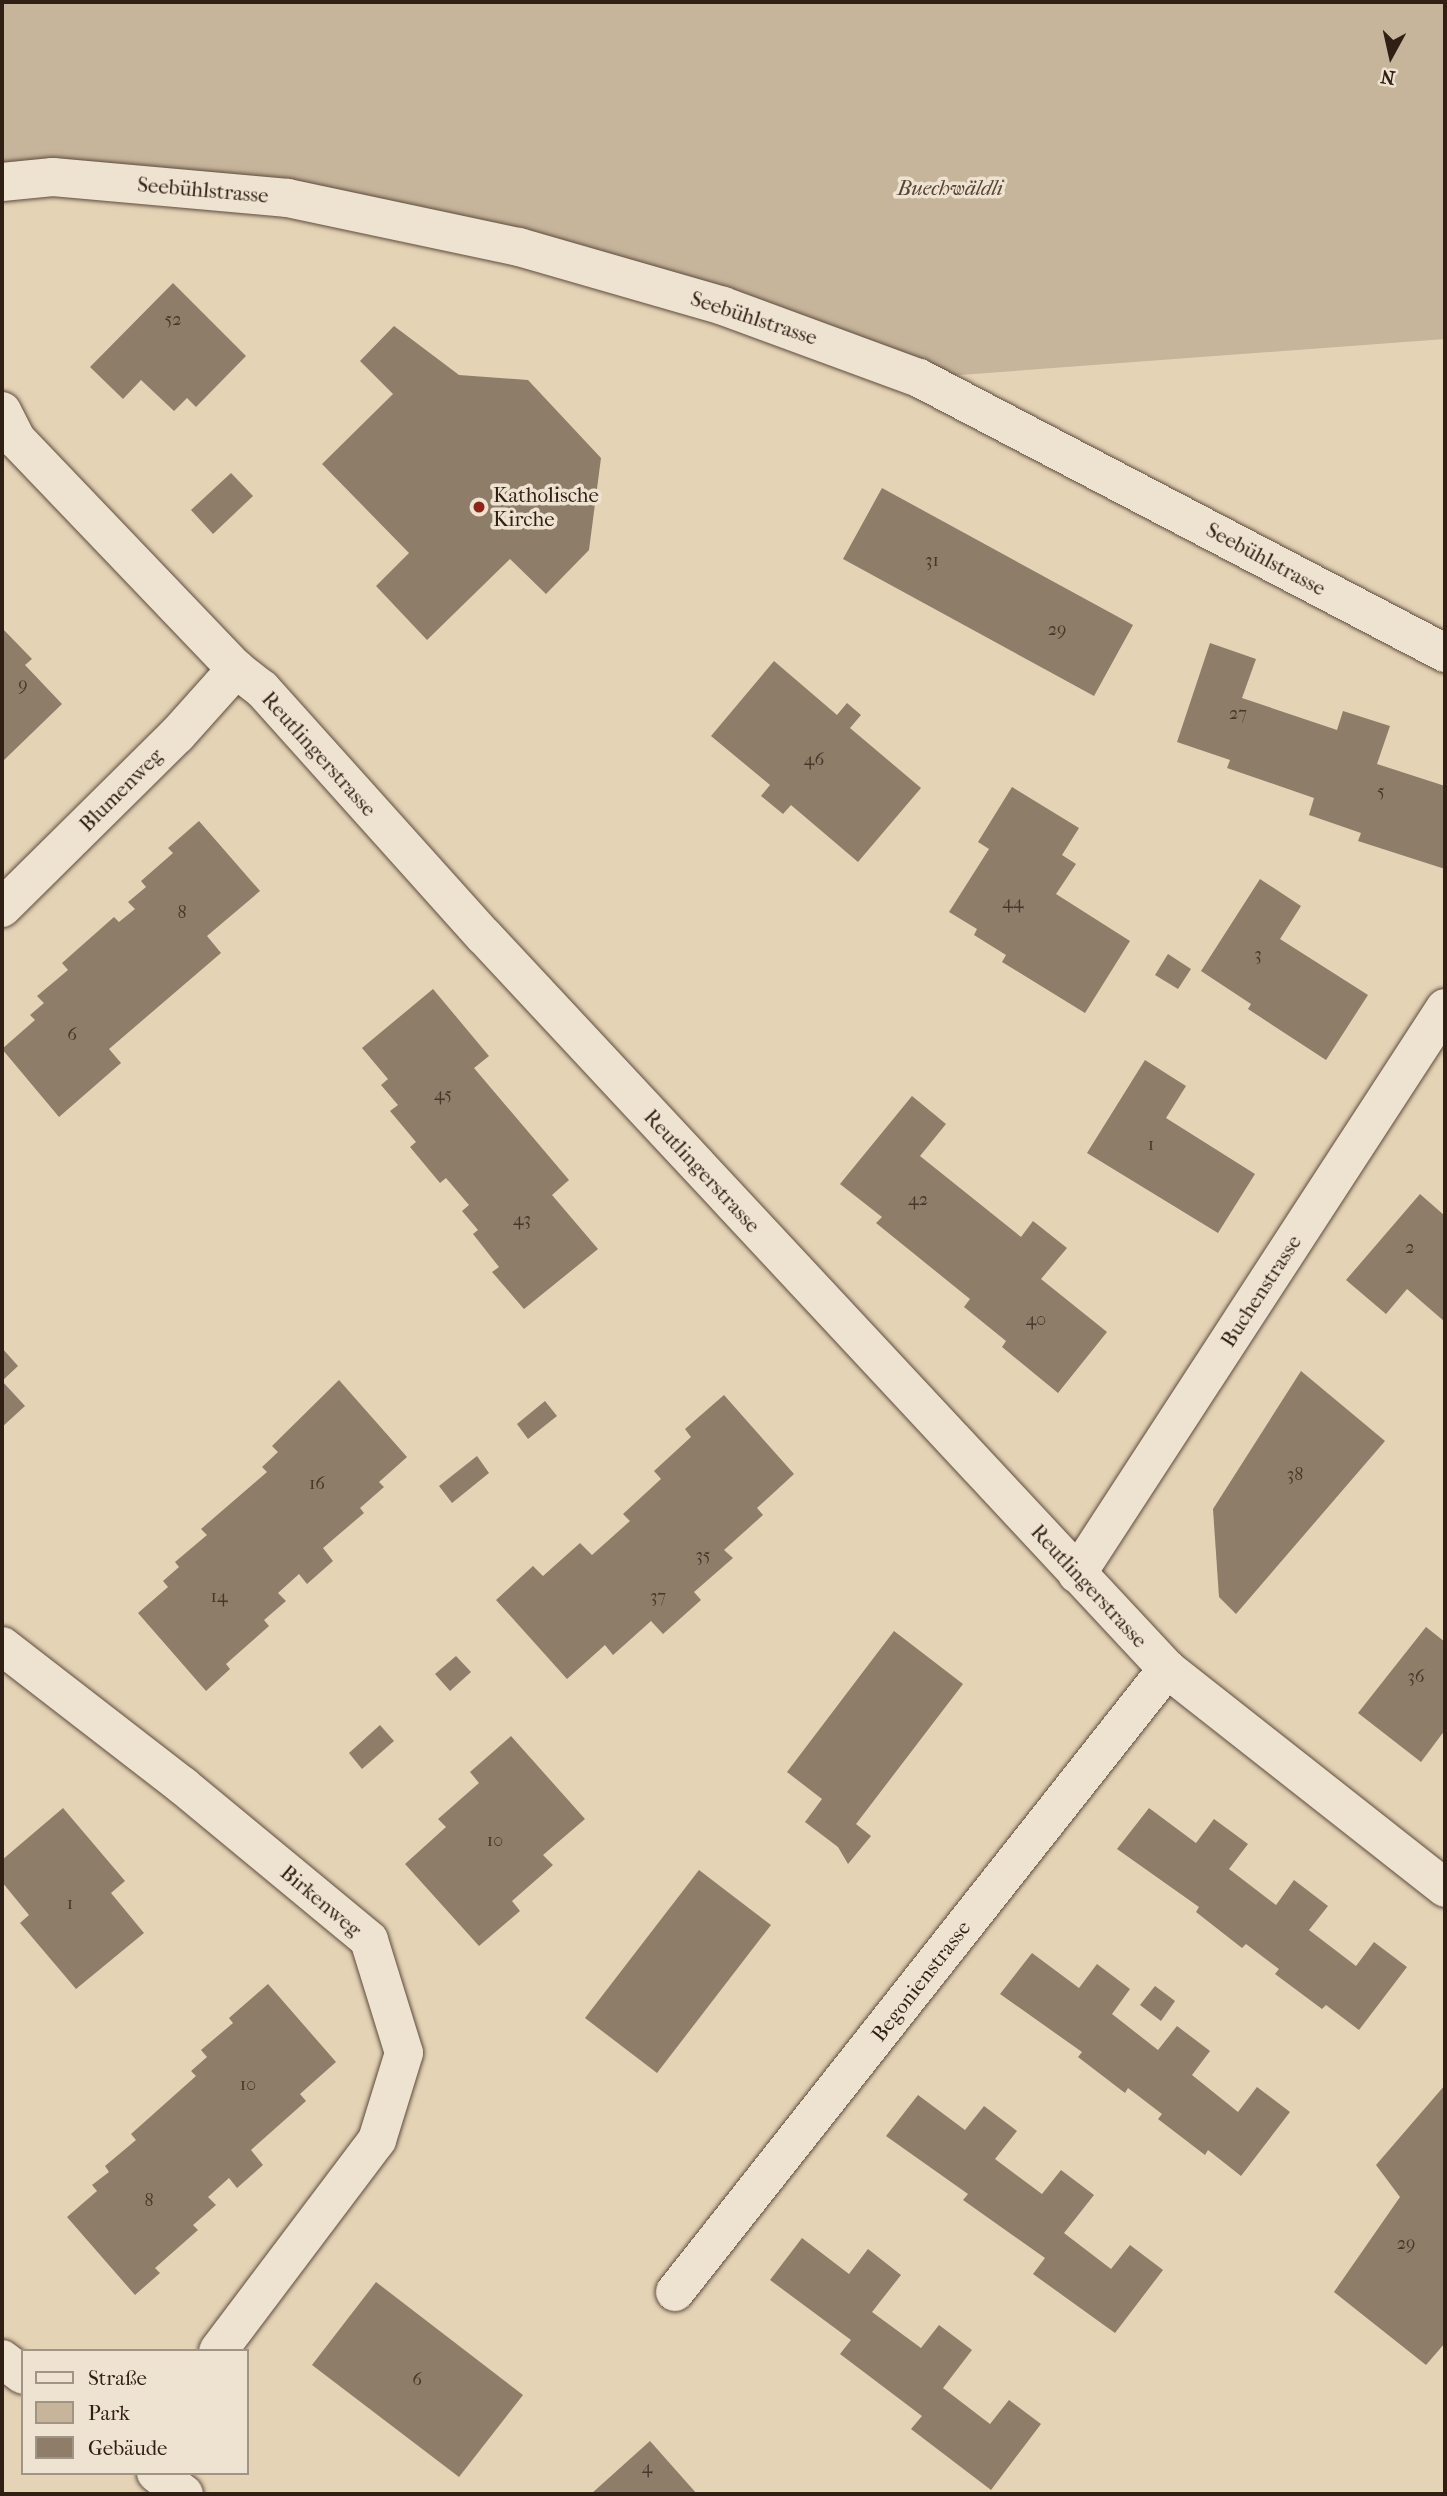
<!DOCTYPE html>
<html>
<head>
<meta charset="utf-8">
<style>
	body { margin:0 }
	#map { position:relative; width:1447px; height:2496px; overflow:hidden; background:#e5d3b6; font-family:"IM FELL French Canon",serif }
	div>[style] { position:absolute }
	.green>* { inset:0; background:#c6b49b }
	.building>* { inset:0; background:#8e7d69 }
	.roads { filter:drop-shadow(0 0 2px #5d4c3d) drop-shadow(0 0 2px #5d4c3d) }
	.minor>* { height:38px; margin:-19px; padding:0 19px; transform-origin:19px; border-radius:19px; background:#eee2d0 }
	.dots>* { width:19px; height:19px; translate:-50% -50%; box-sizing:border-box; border:4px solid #eee2d0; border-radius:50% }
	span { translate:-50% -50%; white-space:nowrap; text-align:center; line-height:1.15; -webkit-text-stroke:7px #eee2d0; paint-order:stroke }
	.number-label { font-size:18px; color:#48362a }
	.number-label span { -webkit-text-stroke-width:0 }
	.park-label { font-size:21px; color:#564436; font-style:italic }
	.street-label { font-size:21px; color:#301f15 }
	.poi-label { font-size:21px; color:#301f15 }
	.left { translate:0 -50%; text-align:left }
	.frame { position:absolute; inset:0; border:4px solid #301f15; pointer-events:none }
	.legend { position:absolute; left:21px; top:2349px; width:228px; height:126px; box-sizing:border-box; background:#eee2d0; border:2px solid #a29485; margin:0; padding:9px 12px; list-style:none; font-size:21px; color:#301f15 }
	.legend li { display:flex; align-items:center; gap:14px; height:35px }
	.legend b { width:35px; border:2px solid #a29485 }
	.north { position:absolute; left:1356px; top:21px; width:70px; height:70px; -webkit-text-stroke:5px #eee2d0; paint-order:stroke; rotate:188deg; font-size:19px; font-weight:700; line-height:28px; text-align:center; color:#301f15 }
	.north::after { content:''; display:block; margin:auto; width:24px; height:32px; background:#301f15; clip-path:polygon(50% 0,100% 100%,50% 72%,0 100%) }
</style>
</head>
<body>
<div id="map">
	<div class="green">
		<div style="clip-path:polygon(2px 2px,1445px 2px,1445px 339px,919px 378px,288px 198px,2px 182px)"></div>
	</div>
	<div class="building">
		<div style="clip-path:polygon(173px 283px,246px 356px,196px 407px,187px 398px,174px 411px,141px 380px,123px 399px,90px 367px)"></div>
		<div style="clip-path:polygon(394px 326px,459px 375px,528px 380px,601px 458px,589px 550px,546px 594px,510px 559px,427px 640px,376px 586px,409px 553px,322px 464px,393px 394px,360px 361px)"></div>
		<div style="clip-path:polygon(231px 473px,253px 496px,213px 534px,191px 510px)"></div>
		<div style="clip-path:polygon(882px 488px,1133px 625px,1094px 696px,843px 559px)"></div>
		<div style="clip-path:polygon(2px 628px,32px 659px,25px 665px,62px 704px,2px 762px)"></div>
		<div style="clip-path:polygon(1210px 643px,1256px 659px,1242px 698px,1337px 730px,1343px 711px,1390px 726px,1377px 764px,1445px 786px,1445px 869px,1358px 841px,1361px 833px,1309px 815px,1314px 798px,1227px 768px,1230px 760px,1177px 742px)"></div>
		<div style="clip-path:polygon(774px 661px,837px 715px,847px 703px,861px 715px,850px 728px,921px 788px,858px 862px,791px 805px,783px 814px,761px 796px,770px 785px,711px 736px)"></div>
		<div style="clip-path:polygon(1012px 787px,1079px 828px,1062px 855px,1076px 864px,1056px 894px,1130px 941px,1085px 1013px,1002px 962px,1006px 955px,974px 935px,977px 929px,949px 912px,989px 849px,978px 842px)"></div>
		<div style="clip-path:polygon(199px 821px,260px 891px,207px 936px,221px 953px,109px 1049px,121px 1063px,59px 1117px,2px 1049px,35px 1020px,30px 1015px,44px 1003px,37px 996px,68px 970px,62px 963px,114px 917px,119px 922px,135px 909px,128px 902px,146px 887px,141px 881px,173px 853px,168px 848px)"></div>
		<div style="clip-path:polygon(1260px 879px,1301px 906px,1280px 939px,1368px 995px,1326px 1060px,1248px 1009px,1251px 1004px,1201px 971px)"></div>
		<div style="clip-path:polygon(1168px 954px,1191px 969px,1178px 989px,1155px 975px)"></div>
		<div style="clip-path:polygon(433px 989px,489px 1056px,474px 1068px,569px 1180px,552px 1195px,598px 1249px,524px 1309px,492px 1272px,499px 1267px,473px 1234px,478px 1230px,462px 1211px,469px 1205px,446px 1178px,440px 1183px,410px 1147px,416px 1142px,390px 1111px,398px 1105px,381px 1085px,388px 1079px,362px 1048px)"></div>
		<div style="clip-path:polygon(1145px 1060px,1186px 1086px,1166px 1118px,1255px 1174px,1218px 1233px,1087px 1153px)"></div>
		<div style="clip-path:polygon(912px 1096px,946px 1124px,920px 1156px,1021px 1237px,1033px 1221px,1067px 1248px,1041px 1279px,1107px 1332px,1058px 1393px,1002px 1347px,1006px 1341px,964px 1307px,970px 1299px,876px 1223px,882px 1217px,840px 1184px)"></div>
		<div style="clip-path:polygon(1420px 1194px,1445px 1216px,1445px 1322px,1407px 1289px,1386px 1314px,1346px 1280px)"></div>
		<div style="clip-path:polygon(2px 1348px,18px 1366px,2px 1381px,25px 1406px,2px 1427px)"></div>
		<div style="clip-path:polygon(1301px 1371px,1385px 1441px,1236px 1614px,1219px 1597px,1213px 1509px)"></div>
		<div style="clip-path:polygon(339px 1380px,407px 1457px,379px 1482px,384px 1487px,360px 1508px,364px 1513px,323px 1548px,333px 1561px,307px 1584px,299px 1574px,278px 1593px,286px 1601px,264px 1620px,269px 1626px,226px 1664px,230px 1669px,206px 1691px,138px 1613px,168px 1587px,163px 1581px,179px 1567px,175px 1562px,207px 1535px,201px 1529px,267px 1472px,262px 1467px,278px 1452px,272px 1446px)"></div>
		<div style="clip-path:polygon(724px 1395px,794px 1474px,757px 1508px,763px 1515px,724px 1550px,733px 1558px,694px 1592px,701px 1600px,663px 1634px,651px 1621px,613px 1655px,605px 1645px,567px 1679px,496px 1600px,533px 1566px,543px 1576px,580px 1543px,592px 1555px,630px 1521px,623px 1514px,661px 1479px,654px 1471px,691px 1437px,685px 1429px)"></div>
		<div style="clip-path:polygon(545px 1401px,557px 1416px,528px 1439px,517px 1424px)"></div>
		<div style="clip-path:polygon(477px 1456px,489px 1473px,452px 1503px,439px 1486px)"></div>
		<div style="clip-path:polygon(1426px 1627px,1445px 1642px,1445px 1730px,1421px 1762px,1358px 1713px)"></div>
		<div style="clip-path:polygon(894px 1631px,963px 1684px,856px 1824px,871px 1836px,848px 1864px,838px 1847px,805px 1822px,822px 1799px,787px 1772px)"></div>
		<div style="clip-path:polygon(456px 1656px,471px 1672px,450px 1691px,435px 1674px)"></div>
		<div style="clip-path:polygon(380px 1725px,394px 1741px,362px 1769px,349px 1753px)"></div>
		<div style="clip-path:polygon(511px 1736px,585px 1819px,543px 1855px,553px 1865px,512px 1901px,520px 1911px,479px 1946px,405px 1864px,446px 1827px,438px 1819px,479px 1783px,470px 1772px)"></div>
		<div style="clip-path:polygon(63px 1808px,125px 1881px,111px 1893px,144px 1933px,76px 1989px,20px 1923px,29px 1915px,2px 1882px,2px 1860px)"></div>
		<div style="clip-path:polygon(1149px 1808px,1196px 1843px,1214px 1819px,1248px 1844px,1229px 1869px,1276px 1905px,1294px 1880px,1328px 1906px,1309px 1930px,1356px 1966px,1374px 1942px,1407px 1967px,1359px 2030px,1326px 2005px,1322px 2009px,1275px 1974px,1279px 1969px,1246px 1944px,1242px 1948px,1196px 1912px,1199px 1907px,1117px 1849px)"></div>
		<div style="clip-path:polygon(699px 1870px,771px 1925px,657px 2073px,585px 2018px)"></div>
		<div style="clip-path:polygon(1032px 1953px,1079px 1988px,1097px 1964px,1130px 1989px,1112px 2014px,1158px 2050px,1177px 2026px,1210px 2051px,1192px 2075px,1238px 2112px,1257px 2087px,1290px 2112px,1241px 2176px,1208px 2150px,1205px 2155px,1158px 2119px,1162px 2114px,1128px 2088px,1125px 2093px,1078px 2057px,1082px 2052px,1000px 1994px)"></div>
		<div style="clip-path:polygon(268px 1984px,336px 2062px,300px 2094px,306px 2101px,251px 2150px,263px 2165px,237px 2188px,229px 2178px,208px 2197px,216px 2205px,193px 2225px,198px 2230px,155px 2268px,160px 2273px,135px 2295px,67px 2217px,97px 2191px,92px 2185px,109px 2172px,105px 2166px,136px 2140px,131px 2134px,196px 2076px,191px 2071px,207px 2057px,201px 2050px,233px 2023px,229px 2018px)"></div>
		<div style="clip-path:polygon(1155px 1986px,1175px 2001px,1161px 2021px,1140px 2005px)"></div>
		<div style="clip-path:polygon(1445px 2085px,1445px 2343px,1426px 2365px,1334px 2292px,1400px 2197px,1376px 2165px)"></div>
		<div style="clip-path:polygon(918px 2095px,965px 2130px,984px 2106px,1017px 2131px,995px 2159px,1042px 2194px,1061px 2170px,1094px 2195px,1064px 2233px,1111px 2269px,1130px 2245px,1163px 2270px,1115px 2333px,1033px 2274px,1045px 2258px,963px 2200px,968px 2194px,886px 2136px)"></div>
		<div style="clip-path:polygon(802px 2238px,849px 2274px,868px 2249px,901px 2275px,872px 2312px,921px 2348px,939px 2325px,972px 2350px,943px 2388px,990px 2424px,1009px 2400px,1041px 2424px,991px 2490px,911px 2429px,922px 2416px,840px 2354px,851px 2340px,770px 2280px)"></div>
		<div style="clip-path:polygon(376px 2282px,523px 2395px,459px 2477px,312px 2365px)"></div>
		<div style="clip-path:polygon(650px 2441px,697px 2494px,591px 2494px)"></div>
	</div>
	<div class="roads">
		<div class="minor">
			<div style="left:2px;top:182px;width:51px;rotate:-5.6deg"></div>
			<div style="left:53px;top:177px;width:236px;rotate:5.1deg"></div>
			<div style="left:288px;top:198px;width:236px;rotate:12deg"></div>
			<div style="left:519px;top:247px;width:212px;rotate:16.1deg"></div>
			<div style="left:723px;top:306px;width:209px;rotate:20.2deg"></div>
			<div style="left:919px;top:378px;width:594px;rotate:27.6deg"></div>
			<div style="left:2px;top:411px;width:33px;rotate:63deg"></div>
			<div style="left:17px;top:440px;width:317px;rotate:46.3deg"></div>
			<div style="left:236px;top:669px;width:33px;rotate:38deg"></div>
			<div style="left:262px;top:689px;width:332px;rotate:48.1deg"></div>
			<div style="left:484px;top:936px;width:1002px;rotate:47.02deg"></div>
			<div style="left:1167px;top:1669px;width:354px;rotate:38.2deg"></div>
			<div style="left:2px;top:908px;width:246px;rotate:-44.7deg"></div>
			<div style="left:177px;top:735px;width:89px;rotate:-48.2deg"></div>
			<div style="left:1077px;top:1574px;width:675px;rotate:-56.97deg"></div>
			<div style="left:2px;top:1646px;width:229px;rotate:37.7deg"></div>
			<div style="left:183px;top:1786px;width:241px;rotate:39.6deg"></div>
			<div style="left:369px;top:1940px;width:118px;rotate:72.8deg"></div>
			<div style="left:404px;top:2053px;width:91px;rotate:107.2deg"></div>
			<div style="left:377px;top:2140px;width:264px;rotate:127deg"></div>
			<div style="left:675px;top:2292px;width:794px;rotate:-51.7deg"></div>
			<div style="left:2px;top:2359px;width:26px;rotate:37deg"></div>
			<div style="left:156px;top:2473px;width:35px;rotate:37deg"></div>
		</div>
	</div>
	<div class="dots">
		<div style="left:479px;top:507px;background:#8f2418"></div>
	</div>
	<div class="number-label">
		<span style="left:173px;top:320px">52</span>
		<span style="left:932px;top:561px">31</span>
		<span style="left:1057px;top:630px">29</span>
		<span style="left:23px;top:685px">9</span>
		<span style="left:1238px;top:714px">27</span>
		<span style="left:814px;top:760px">46</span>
		<span style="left:1381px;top:792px">5</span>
		<span style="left:1013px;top:903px">44</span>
		<span style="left:182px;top:913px">8</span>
		<span style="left:1258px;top:955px">3</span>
		<span style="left:72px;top:1035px">6</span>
		<span style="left:443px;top:1095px">45</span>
		<span style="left:1151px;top:1145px">1</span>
		<span style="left:918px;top:1200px">42</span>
		<span style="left:522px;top:1220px">43</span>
		<span style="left:1410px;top:1248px">2</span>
		<span style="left:1036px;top:1320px">40</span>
		<span style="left:1295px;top:1475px">38</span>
		<span style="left:317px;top:1484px">16</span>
		<span style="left:703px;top:1556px">35</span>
		<span style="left:219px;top:1597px">14</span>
		<span style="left:658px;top:1597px">37</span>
		<span style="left:1416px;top:1677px">36</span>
		<span style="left:495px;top:1841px">10</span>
		<span style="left:70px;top:1904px">1</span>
		<span style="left:248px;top:2085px">10</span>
		<span style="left:149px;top:2201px">8</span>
		<span style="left:1406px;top:2244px">29</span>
		<span style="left:417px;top:2380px">6</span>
		<span style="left:647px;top:2468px">4</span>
	</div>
	<div class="park-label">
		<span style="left:950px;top:188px">Buechwäldli</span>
	</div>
	<div class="street-label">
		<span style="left:203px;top:190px;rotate:5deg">Seebühlstrasse</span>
		<span style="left:754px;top:318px;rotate:18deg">Seebühlstrasse</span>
		<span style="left:1266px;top:559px;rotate:28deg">Seebühlstrasse</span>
		<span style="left:319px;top:754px;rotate:48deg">Reutlingerstrasse</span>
		<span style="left:121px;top:790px;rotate:-45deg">Blumenweg</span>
		<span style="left:702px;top:1171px;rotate:47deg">Reutlingerstrasse</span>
		<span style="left:1261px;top:1291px;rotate:-57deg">Buchenstrasse</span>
		<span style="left:1089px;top:1586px;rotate:47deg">Reutlingerstrasse</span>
		<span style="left:321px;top:1901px;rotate:40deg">Birkenweg</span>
		<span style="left:921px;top:1981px;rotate:-52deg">Begonienstrasse</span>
	</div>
	<div class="poi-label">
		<span class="left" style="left:493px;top:507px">Katholische<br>Kirche</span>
	</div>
	<div class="frame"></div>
	<ul class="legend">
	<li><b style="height:9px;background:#eee2d0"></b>Straße</li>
	<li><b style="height:19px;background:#c6b49b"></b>Park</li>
	<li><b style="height:19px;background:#8e7d69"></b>Gebäude</li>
	</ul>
	<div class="north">N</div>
</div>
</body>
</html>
